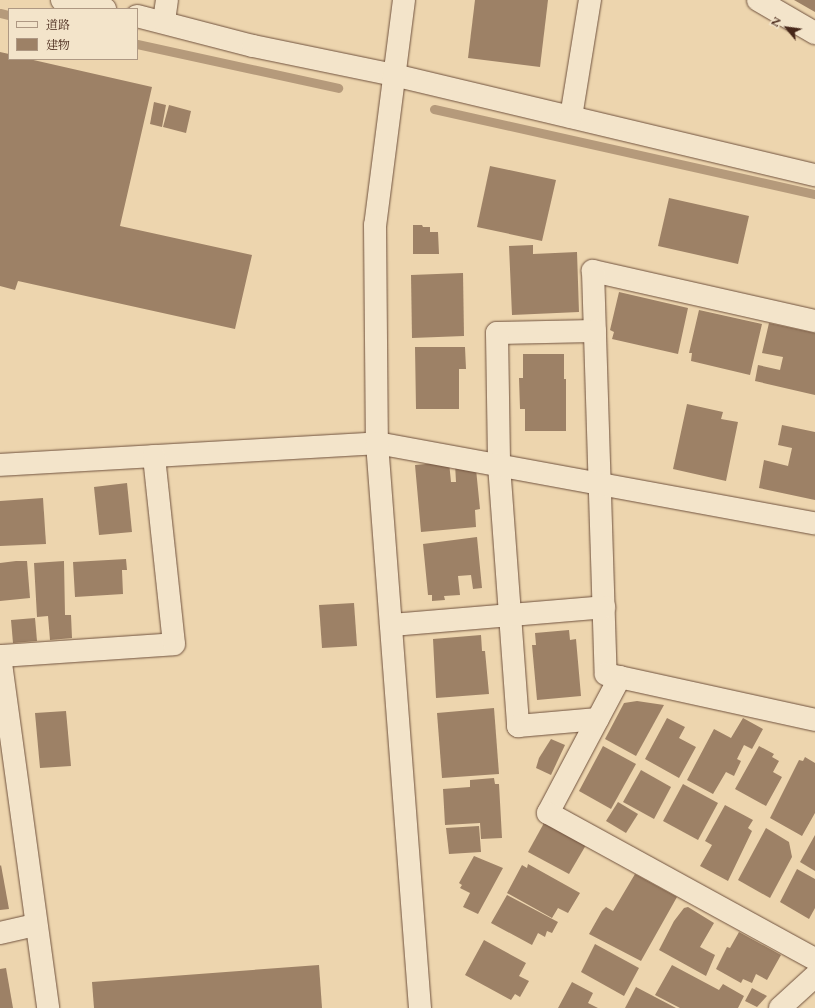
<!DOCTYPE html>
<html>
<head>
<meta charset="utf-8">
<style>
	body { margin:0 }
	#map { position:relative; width:815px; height:1008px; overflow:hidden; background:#edd5ae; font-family:Cardo,"Noto Serif JP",serif }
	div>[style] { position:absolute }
	.stream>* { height:9px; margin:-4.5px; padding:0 4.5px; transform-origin:4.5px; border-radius:4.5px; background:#b59a7b }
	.building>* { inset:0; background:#9d8166 }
	.roads { filter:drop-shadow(0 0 1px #70523e) drop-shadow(0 0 1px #70523e) }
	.street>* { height:22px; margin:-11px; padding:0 11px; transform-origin:11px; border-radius:11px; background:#f3e4ca }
	.secondary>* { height:22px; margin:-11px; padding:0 11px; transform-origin:11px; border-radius:11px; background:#f3e4ca }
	span { translate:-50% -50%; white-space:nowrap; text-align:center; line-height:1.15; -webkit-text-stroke:3px #f3e4ca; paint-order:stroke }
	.legend { position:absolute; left:8px; top:8px; width:130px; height:52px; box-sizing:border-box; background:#f3e4ca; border:1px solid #ae9883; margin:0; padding:5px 7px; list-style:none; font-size:12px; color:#472719 }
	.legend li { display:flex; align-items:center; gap:8px; height:20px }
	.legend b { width:20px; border:1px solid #ae9883 }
	.north { position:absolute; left:767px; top:8px; width:40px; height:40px; -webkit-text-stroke:3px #f3e4ca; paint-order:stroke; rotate:299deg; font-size:11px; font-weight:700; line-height:16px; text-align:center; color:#472719 }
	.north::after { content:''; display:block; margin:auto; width:14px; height:18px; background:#472719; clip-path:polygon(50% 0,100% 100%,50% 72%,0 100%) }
</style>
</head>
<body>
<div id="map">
	<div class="stream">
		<div style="left:0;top:13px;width:9px;rotate:13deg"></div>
		<div style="left:137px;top:44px;width:206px;rotate:12.3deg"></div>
		<div style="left:434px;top:109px;width:390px;rotate:12.6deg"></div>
	</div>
	<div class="building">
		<div style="clip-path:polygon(475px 0,548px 0,540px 67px,468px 58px)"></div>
		<div style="clip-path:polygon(794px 0,815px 0,815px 12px)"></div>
		<div style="clip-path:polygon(0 52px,9px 54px,9px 59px,29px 59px,152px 87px,120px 226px,252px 255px,235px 329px,18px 281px,15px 290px,0 286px)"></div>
		<div style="clip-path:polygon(154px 102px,166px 105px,162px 127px,150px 124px)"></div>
		<div style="clip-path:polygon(169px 105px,191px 111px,186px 133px,163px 127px)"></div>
		<div style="clip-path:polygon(490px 166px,556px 180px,542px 241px,477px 227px)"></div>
		<div style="clip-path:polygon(669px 198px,749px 216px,738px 264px,658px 246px)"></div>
		<div style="clip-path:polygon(413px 225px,422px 225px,423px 227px,430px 227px,430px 232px,438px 232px,439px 254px,413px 254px)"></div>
		<div style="clip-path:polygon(533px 245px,533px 254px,577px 252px,579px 312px,512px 315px,509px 246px)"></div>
		<div style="clip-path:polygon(463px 273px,464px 336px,412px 338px,411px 275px)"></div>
		<div style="clip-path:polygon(619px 292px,688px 308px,678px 354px,612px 339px,614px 332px,610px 330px)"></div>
		<div style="clip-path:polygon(699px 310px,762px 324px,750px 375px,691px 361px,692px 353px,689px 353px)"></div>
		<div style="clip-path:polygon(769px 323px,815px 333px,815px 395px,755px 381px,758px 365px,780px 370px,783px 357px,762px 353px)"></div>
		<div style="clip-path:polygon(415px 347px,465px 347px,466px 369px,459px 369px,459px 409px,416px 409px)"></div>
		<div style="clip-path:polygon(523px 354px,564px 354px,564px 379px,566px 379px,566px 431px,525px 431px,525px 409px,520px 409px,519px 378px,523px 378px)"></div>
		<div style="clip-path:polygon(687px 404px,723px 412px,721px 419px,738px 422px,726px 481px,673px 469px)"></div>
		<div style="clip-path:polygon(782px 425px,815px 432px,815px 500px,759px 488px,764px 460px,788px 466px,792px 448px,778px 445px)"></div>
		<div style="clip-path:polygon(449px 462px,451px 482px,456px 482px,455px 464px,476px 469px,480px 509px,475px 510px,476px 527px,421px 532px,415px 465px)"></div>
		<div style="clip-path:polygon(127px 483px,132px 532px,99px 535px,94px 487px)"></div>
		<div style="clip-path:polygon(43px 498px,46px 544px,0 546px,0 501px)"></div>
		<div style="clip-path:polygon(477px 537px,482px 588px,473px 589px,471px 575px,458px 576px,460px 595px,444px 596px,445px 600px,432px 601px,432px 595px,428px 595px,423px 544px)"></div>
		<div style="clip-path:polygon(126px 559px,127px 570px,122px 570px,123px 594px,75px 597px,73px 562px)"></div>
		<div style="clip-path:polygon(16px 561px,27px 561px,30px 598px,0 601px,0 563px)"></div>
		<div style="clip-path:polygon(64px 561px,65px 615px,71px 615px,72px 638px,50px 640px,48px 616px,37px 617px,34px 563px)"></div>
		<div style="clip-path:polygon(354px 603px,357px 646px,322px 648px,319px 605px)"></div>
		<div style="clip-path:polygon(35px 618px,37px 641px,13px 643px,11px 620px)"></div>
		<div style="clip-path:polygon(569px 630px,570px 640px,576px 639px,581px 696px,537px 700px,532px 645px,536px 645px,535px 633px)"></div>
		<div style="clip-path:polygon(481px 635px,482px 651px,485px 651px,489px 694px,436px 698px,433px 639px)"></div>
		<div style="clip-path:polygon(637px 701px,664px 705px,636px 756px,605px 739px,624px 703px)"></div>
		<div style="clip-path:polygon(494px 708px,499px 774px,442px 778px,437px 713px)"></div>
		<div style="clip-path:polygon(66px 711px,71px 766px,40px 768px,35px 713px)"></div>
		<div style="clip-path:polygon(667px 718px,685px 727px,679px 738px,696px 747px,679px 778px,645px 759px)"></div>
		<div style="clip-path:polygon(743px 718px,763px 729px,752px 749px,744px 745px,737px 759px,741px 761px,734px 776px,726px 772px,713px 794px,687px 780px,714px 729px,731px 738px)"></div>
		<div style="clip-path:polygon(551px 739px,565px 745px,551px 775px,536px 768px,539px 758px)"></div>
		<div style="clip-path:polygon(603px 746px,636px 764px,611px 809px,579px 791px)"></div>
		<div style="clip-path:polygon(759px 746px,774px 754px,772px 757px,779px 761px,773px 772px,782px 777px,766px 806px,735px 789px)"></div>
		<div style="clip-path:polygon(805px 757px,815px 763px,815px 813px,802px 836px,770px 818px,799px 760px,803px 761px)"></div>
		<div style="clip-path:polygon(641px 770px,671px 787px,654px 819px,623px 802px)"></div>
		<div style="clip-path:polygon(494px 778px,495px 784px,499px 784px,502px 838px,481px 839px,480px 823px,445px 825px,443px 789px,470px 787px,470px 780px)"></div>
		<div style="clip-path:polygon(683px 784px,718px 803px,698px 840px,663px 821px)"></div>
		<div style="clip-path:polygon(618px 802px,638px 814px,626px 833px,606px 821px)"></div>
		<div style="clip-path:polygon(725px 805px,753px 820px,748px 828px,752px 831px,728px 881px,700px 866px,712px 845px,705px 841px)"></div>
		<div style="clip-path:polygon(544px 823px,586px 845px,569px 874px,528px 852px)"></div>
		<div style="clip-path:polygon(479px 826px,481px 852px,449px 854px,446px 828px)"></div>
		<div style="clip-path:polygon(766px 828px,789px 842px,792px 857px,770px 898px,738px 880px)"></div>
		<div style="clip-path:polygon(815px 835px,815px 871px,800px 862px)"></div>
		<div style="clip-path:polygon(474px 856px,503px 868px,478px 914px,463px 907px,470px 893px,460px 888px,462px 885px,459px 883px)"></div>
		<div style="clip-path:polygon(528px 864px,580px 893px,568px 913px,558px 908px,552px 918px,507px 893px,522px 865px,527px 868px)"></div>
		<div style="clip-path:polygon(1px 865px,9px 909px,0 910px,0 866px)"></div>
		<div style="clip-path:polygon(797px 869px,815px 879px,815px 908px,809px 919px,780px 902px)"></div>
		<div style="clip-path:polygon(635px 874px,677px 897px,641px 961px,589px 934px,602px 911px,606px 907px,613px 911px)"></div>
		<div style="clip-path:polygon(507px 895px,558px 922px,552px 933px,547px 931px,545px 937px,538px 933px,532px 945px,491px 923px)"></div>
		<div style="clip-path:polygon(688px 907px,714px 923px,700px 947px,715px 955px,706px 976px,659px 950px,674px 921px,684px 908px)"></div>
		<div style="clip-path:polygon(739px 932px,781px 955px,767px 980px,756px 974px,752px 983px,743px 979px,741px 983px,716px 969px,727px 947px,730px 948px)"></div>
		<div style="clip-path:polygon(484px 940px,526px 963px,519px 976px,529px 981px,520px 997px,515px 994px,511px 1000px,465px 975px)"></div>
		<div style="clip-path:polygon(595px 944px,639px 968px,624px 996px,581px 972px)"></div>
		<div style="clip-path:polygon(319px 965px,322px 1008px,94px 1008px,92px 982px)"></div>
		<div style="clip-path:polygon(672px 965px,719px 990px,723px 984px,744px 996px,738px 1008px,680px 1008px,655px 995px)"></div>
		<div style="clip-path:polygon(6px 968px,13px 1008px,0 1008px,0 969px)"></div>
		<div style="clip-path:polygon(572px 982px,593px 993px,588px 1003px,598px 1008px,558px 1008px)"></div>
		<div style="clip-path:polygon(636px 987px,676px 1008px,625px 1008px)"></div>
		<div style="clip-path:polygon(752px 988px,767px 996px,757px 1007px,745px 1001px)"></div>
	</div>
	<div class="roads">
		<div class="street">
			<div style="left:62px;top:0;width:44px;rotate:11.8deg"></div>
			<div style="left:758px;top:0;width:66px;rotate:30.1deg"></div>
			<div style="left:137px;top:16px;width:120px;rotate:14.5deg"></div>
			<div style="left:253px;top:46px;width:144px;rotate:11.6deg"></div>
			<div style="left:394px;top:75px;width:433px;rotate:13.4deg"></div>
			<div style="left:164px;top:21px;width:21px;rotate:-82deg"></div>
			<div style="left:571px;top:117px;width:119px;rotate:-80.8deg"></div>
			<div style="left:815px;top:321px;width:228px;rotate:-167.3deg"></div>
			<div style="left:593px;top:271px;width:403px;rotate:88.2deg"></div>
			<div style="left:606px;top:674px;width:214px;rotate:12.4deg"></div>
			<div style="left:595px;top:331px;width:98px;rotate:178.8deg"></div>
			<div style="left:497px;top:333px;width:132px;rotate:89.1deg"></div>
			<div style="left:499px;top:465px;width:262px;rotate:85.8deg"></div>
			<div style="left:518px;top:726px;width:80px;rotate:-5deg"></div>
			<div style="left:0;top:465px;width:378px;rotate:-3.3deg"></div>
			<div style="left:377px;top:443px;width:445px;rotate:10.4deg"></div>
			<div style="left:391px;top:625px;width:214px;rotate:-4.8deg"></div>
			<div style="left:0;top:656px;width:174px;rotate:-3.9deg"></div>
			<div style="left:174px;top:644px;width:189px;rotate:-96.1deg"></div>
			<div style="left:0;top:656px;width:355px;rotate:82.2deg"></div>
			<div style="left:620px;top:677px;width:154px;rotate:117.9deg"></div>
			<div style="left:548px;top:813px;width:304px;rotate:28.7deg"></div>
			<div style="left:0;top:933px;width:37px;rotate:-13deg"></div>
			<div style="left:780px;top:1008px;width:47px;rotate:-42.4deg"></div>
		</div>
		<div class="secondary">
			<div style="left:404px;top:0;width:227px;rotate:97.3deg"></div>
			<div style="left:375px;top:225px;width:218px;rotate:89.5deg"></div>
			<div style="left:377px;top:443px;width:567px;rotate:85.65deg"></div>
		</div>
	</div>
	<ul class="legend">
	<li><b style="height:5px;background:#f3e4ca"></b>道路</li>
	<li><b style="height:11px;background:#9d8166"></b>建物</li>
	</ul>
	<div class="north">N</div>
</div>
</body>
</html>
